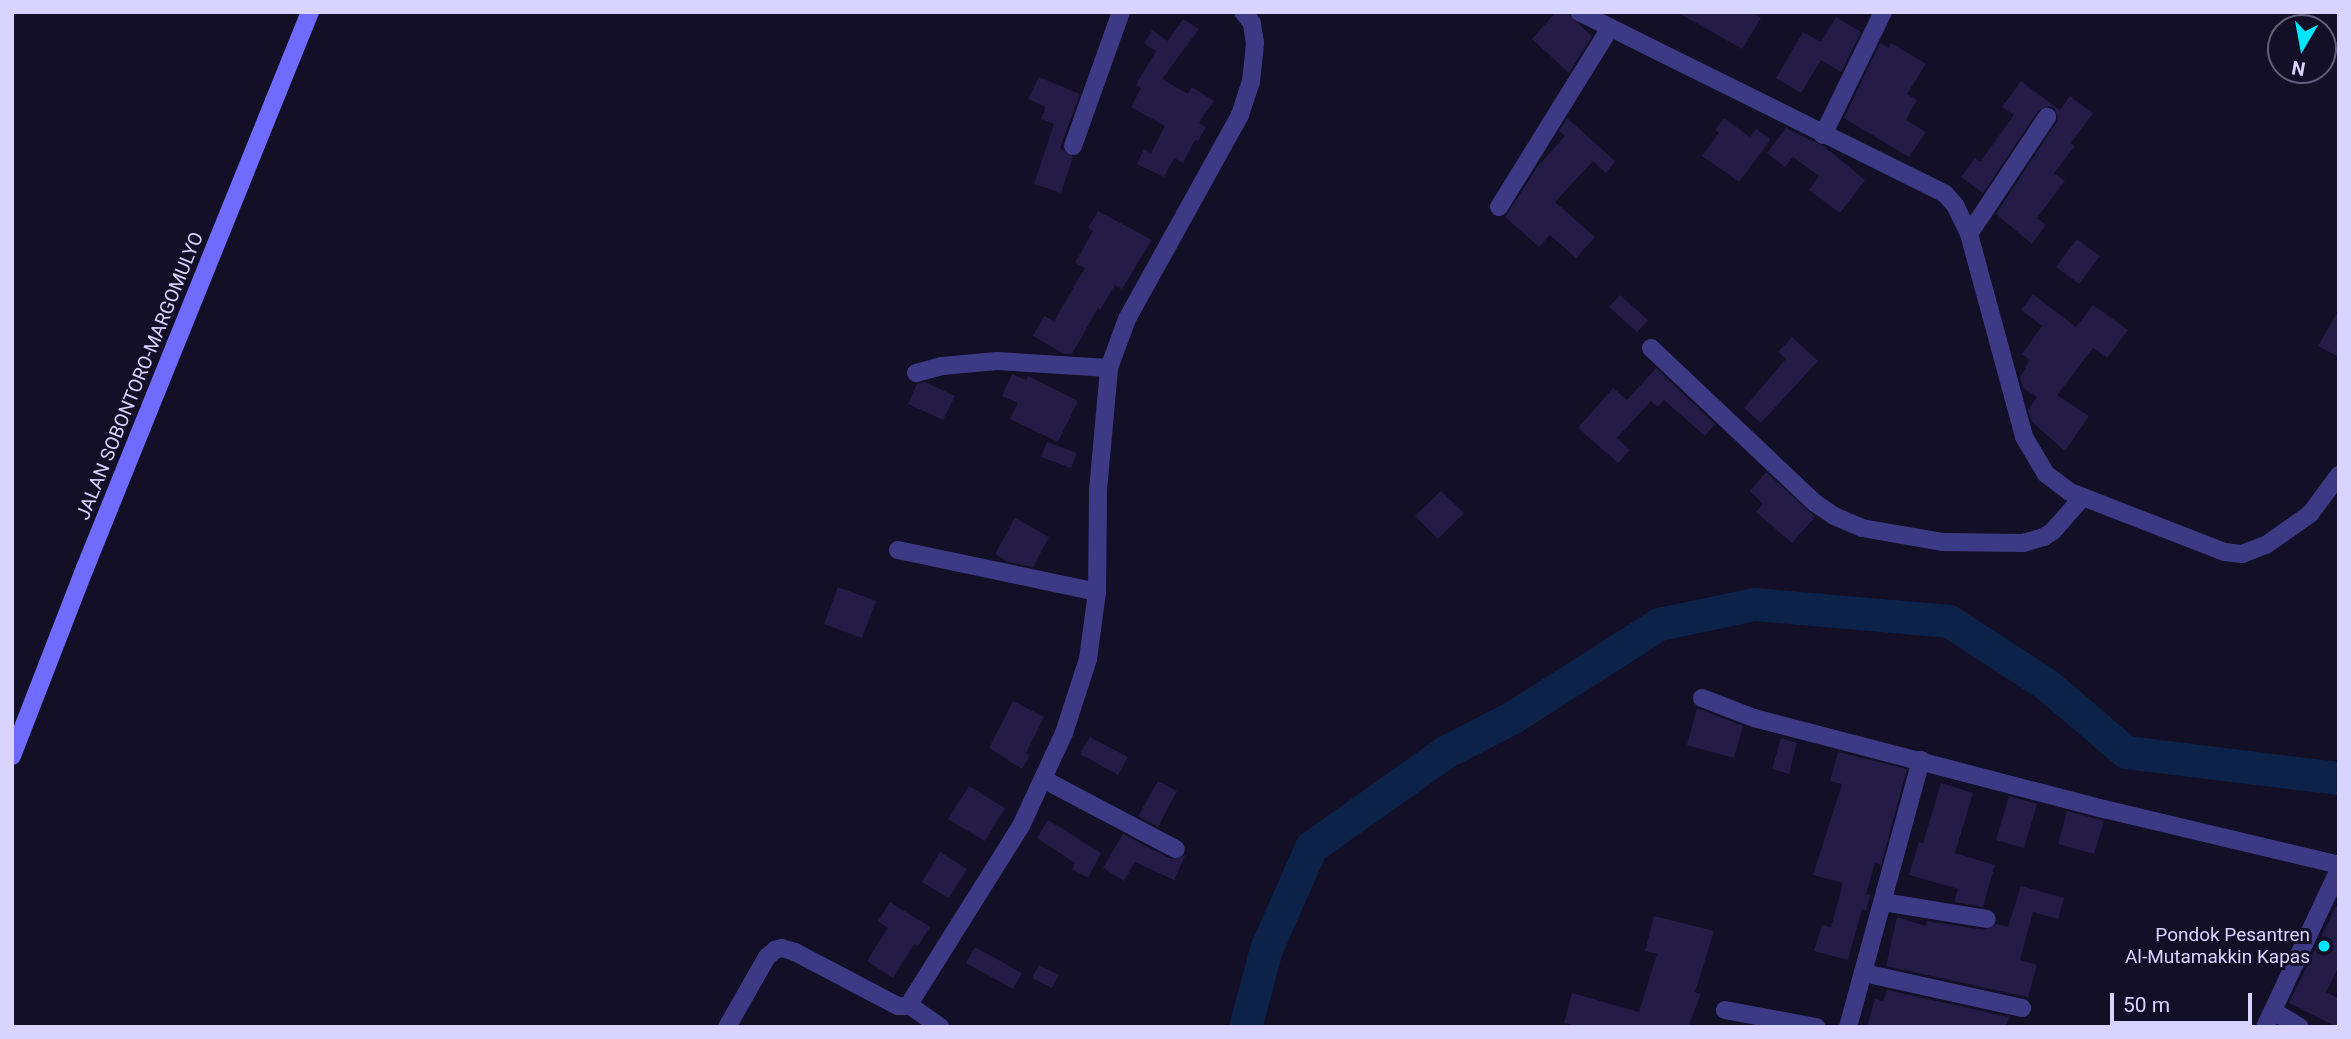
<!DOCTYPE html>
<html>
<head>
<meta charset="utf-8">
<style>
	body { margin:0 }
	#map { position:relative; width:2351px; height:1039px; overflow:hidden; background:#130f26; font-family:Roboto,sans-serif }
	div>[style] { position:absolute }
	.river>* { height:33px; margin:-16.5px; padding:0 16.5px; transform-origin:16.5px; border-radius:16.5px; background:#0c2248 }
	.building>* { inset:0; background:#241b47 }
	.street>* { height:18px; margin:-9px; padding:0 9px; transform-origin:9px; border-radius:9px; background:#3d3a85 }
	.secondary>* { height:18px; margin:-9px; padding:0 9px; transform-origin:9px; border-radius:9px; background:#6f6bff }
	.dots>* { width:19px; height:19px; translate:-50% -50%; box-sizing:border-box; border:4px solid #130f26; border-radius:50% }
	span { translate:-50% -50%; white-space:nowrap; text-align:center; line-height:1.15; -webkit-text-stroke:6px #130f26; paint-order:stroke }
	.street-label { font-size:19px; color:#d9d4ff }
	.poi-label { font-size:19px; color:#d9d4ff }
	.right { translate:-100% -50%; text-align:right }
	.frame { position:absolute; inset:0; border:14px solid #d9d4ff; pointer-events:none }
	.north { position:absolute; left:2267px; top:14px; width:70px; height:70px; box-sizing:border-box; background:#130f26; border:2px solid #625e7d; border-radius:50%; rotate:190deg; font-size:19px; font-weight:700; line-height:28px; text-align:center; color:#d9d4ff }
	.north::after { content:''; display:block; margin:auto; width:24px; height:32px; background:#00e5ff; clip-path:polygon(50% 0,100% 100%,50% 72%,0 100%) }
	.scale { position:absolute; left:2110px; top:993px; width:142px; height:32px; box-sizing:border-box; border:4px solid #d9d4ff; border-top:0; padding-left:9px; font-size:21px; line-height:24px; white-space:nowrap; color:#d9d4ff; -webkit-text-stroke:5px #130f26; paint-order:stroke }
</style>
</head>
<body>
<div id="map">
	<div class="river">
		<div style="left:1245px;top:1027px;width:81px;rotate:-74.9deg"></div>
		<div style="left:1266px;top:949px;width:111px;rotate:-66.2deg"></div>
		<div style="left:1311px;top:847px;width:164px;rotate:-35.3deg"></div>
		<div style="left:1445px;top:752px;width:76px;rotate:-27.2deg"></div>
		<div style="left:1513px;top:717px;width:173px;rotate:-32.5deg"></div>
		<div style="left:1659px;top:624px;width:98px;rotate:-11.8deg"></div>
		<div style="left:1755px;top:604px;width:195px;rotate:5deg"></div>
		<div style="left:1949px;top:621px;width:116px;rotate:33deg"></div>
		<div style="left:2046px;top:684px;width:105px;rotate:40.4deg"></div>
		<div style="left:2126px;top:752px;width:215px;rotate:7deg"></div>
	</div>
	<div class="building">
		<div style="clip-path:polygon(1556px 12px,1566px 12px,1592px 36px,1569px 73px,1532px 39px)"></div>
		<div style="clip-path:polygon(1677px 12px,1752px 12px,1761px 18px,1742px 49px)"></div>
		<div style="clip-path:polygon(1836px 17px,1861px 32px,1841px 72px,1821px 60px,1801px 93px,1776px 78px,1803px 32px,1821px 42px)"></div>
		<div style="clip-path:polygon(1183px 19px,1199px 29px,1162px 79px,1188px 94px,1192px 87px,1214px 101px,1199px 123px,1206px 127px,1198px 141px,1195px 140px,1183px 163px,1174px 158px,1164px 177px,1137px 164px,1144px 149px,1151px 153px,1165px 126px,1131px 107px,1141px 88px,1136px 85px,1156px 51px,1144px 43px,1152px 30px,1168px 41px)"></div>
		<div style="clip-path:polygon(1880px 43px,1888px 48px,1891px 43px,1926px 64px,1907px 94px,1917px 100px,1906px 120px,1926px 132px,1909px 157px,1844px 118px)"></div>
		<div style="clip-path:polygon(1039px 77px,1080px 94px,1060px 148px,1073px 157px,1061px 193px,1034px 184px,1054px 124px,1041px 119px,1046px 107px,1028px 99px)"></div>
		<div style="clip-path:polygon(2021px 81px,2060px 110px,2070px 96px,2093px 113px,2071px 143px,2075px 146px,2054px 173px,2065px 181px,2037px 218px,2046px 225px,2032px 244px,1996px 214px,2056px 123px,2058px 117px,2054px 108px,2047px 106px,2038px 111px,1983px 193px,1961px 177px,1975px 158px,1980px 162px,2014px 115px,2002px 107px)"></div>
		<div style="clip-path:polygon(1567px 118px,1615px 161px,1606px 173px,1593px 161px,1555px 202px,1595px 237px,1576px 258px,1550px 235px,1539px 247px,1505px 217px,1538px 166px,1565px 136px,1559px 131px)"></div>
		<div style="clip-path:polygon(1724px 118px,1750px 137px,1756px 129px,1771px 139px,1739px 182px,1702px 156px,1719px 133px,1715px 130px)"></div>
		<div style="clip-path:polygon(1786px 128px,1825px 147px,1865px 180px,1840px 213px,1809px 190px,1819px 176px,1793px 157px,1785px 167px,1767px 153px)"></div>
		<div style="clip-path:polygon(1098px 211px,1152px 240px,1122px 289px,1115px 285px,1100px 310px,1098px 308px,1072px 354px,1064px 354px,1033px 336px,1044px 316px,1054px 321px,1085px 268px,1075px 263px,1093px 231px,1088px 228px)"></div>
		<div style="clip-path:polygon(2077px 239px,2100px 256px,2079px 284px,2056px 267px)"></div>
		<div style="clip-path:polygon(2033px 294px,2076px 327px,2093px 305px,2128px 330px,2107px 358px,2093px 348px,2057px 395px,2089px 416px,2065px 451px,2032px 422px,2028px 410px,2037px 397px,2023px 388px,2020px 377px,2030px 360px,2022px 354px,2042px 326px,2021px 310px)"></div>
		<div style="clip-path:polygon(1620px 295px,1648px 320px,1637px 332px,1609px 307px)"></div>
		<div style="clip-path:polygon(2339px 309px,2339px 357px,2318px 346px)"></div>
		<div style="clip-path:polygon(1792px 337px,1818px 361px,1761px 423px,1744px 408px,1786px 359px,1778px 352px)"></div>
		<div style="clip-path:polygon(1656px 368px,1715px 424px,1705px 436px,1664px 400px,1658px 407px,1651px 401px,1617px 438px,1630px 450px,1618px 463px,1578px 428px,1613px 388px,1627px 400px)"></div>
		<div style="clip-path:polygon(1012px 374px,1026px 380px,1028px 376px,1078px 401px,1058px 442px,1010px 419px,1018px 403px,1002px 396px)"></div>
		<div style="clip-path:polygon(925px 382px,955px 396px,943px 420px,908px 404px,917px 384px)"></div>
		<div style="clip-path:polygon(1047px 442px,1077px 453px,1071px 468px,1041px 457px)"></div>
		<div style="clip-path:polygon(1766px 472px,1815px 517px,1792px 543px,1756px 512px,1763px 504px,1750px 491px)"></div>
		<div style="clip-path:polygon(1441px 491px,1464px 513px,1438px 539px,1415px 516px)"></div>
		<div style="clip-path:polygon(1015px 518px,1049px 537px,1033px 567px,1008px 562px,995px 554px)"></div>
		<div style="clip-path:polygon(838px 587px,876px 601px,862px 638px,824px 624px)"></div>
		<div style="clip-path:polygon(1013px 701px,1044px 717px,1026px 753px,1030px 755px,1022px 769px,989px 748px)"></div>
		<div style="clip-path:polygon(1697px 708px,1743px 726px,1734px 758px,1687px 745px)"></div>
		<div style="clip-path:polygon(1090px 737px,1128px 757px,1118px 775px,1080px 754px)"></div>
		<div style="clip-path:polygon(1781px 738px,1797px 743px,1789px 774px,1772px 769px)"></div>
		<div style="clip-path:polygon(1838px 752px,1907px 769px,1881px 865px,1875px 863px,1866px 894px,1870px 895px,1866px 911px,1862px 909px,1848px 960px,1814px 951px,1822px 925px,1831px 927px,1843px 883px,1813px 875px,1842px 784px,1830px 781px)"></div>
		<div style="clip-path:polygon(1158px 781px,1177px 791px,1158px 827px,1138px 816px)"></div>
		<div style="clip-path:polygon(1941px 783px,1973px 793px,1955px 853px,1995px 865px,1983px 907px,1954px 902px,1958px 889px,1909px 875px,1919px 842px,1923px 843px)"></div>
		<div style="clip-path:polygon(969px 786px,1005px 808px,985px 841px,948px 819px)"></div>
		<div style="clip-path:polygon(2009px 796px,2037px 804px,2024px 848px,1996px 840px)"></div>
		<div style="clip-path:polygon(2067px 811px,2104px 821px,2094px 854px,2058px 844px)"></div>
		<div style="clip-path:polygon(1048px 820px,1101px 853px,1088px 878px,1072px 869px,1075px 863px,1037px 838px)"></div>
		<div style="clip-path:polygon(1123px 834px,1171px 859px,1185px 856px,1174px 880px,1135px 862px,1124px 881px,1103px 868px)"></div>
		<div style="clip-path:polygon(940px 852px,967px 869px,949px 898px,922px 882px)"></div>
		<div style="clip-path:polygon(2021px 886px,2064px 898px,2058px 919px,2033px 912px,2020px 960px,2037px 965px,2028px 997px,1886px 966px,1897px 917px,1925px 926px,1927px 921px,1985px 930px,1997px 924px,2008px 927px)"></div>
		<div style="clip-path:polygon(2339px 900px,2339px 966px,2326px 992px,2339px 999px,2337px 1027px,2289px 1003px)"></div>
		<div style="clip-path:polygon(890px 902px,930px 927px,918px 946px,914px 944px,893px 978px,867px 961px,888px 928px,878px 921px)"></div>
		<div style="clip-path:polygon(1654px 916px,1714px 931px,1695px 992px,1701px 994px,1688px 1027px,1580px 1027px,1564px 1023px,1572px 993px,1639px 1012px,1657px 954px,1645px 951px)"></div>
		<div style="clip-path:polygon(975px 947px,1022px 973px,1013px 989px,966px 963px)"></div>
		<div style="clip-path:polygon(1039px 965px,1059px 975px,1052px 988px,1032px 978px)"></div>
		<div style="clip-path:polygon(1887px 990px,2009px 1017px,2006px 1027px,1867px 1027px,1875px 999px,1883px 1001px)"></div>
	</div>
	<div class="street">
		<div style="left:1579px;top:12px;width:409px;rotate:26.4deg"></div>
		<div style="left:1945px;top:194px;width:15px;rotate:48deg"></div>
		<div style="left:1955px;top:205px;width:32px;rotate:64deg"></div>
		<div style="left:1969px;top:234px;width:210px;rotate:74.8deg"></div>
		<div style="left:2024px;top:437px;width:43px;rotate:59.3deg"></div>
		<div style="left:2046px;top:474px;width:30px;rotate:37deg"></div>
		<div style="left:2070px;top:492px;width:166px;rotate:21.2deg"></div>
		<div style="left:2225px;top:552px;width:17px;rotate:7deg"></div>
		<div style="left:2242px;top:554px;width:26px;rotate:-21deg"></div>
		<div style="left:2266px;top:545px;width:54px;rotate:-35.2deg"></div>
		<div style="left:2310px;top:514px;width:49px;rotate:-53.4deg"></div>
		<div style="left:1823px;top:135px;width:137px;rotate:-64deg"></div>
		<div style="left:1073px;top:146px;width:142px;rotate:-70.3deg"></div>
		<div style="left:1499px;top:207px;width:211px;rotate:-58.2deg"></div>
		<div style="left:1969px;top:234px;width:141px;rotate:-56.3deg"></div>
		<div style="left:1651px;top:348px;width:226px;rotate:43.4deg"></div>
		<div style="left:1815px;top:503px;width:23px;rotate:34deg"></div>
		<div style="left:1834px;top:516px;width:30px;rotate:23deg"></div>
		<div style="left:1862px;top:528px;width:81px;rotate:9.9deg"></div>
		<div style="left:1942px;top:542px;width:81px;rotate:0.7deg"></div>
		<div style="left:2023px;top:543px;width:22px;rotate:-16deg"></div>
		<div style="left:2044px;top:537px;width:11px;rotate:-34deg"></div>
		<div style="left:2053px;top:531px;width:44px;rotate:-48.7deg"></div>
		<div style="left:916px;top:373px;width:27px;rotate:-15deg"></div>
		<div style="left:942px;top:366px;width:55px;rotate:-5.2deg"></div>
		<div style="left:997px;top:361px;width:112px;rotate:3.6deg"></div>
		<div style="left:898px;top:550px;width:203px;rotate:11.9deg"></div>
		<div style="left:1702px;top:698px;width:56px;rotate:21deg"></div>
		<div style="left:1754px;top:718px;width:362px;rotate:14.6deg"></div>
		<div style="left:2104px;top:809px;width:242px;rotate:13.4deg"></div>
		<div style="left:1043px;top:779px;width:150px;rotate:27.8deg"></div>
		<div style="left:1883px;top:902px;width:105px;rotate:9.3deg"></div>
		<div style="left:1864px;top:973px;width:162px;rotate:12.5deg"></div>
		<div style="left:909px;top:1005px;width:38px;rotate:35deg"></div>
		<div style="left:1725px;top:1010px;width:93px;rotate:10.6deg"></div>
		<div style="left:2273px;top:1011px;width:31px;rotate:31deg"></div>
		<div style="left:727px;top:1027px;width:81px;rotate:-60.3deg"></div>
		<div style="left:767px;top:957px;width:11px;rotate:-41deg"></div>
		<div style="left:775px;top:950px;width:7px;rotate:-16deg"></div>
		<div style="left:782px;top:948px;width:14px;rotate:17deg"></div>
		<div style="left:795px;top:952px;width:116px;rotate:27.7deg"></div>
		<div style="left:898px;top:1006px;width:10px"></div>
		<div style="left:908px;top:1006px;width:213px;rotate:-57.9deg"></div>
		<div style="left:1021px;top:826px;width:102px;rotate:-65.2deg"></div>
		<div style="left:1064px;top:733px;width:78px;rotate:-72deg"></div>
		<div style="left:1088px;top:659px;width:68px;rotate:-82.3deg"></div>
		<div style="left:1097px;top:592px;width:102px;rotate:-89.4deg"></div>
		<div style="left:1098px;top:490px;width:122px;rotate:-84.8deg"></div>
		<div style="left:1109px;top:368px;width:52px;rotate:-69.8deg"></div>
		<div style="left:1127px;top:319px;width:233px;rotate:-61deg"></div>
		<div style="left:1240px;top:115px;width:35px;rotate:-72deg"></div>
		<div style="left:1251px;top:82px;width:39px;rotate:-84deg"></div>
		<div style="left:1255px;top:43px;width:20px;rotate:-99deg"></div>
		<div style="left:1252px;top:23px;width:14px;rotate:-129deg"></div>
		<div style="left:1848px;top:1027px;width:277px;rotate:-74.7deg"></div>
		<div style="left:2265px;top:1027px;width:174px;rotate:-64.8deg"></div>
	</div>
	<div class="secondary">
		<div style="left:12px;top:756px;width:202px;rotate:-68.8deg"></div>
		<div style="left:85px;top:568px;width:600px;rotate:-67.97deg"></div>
	</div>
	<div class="dots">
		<div style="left:2324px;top:946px;background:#00e5ff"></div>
	</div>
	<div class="street-label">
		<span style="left:140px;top:376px;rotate:-68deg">JALAN SOBONTORO-MARGOMULYO</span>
	</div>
	<div class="poi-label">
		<span class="right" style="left:2310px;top:946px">Pondok Pesantren<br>Al-Mutamakkin Kapas</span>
	</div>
	<div class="frame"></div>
	<div class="north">N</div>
	<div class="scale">50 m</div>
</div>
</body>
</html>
